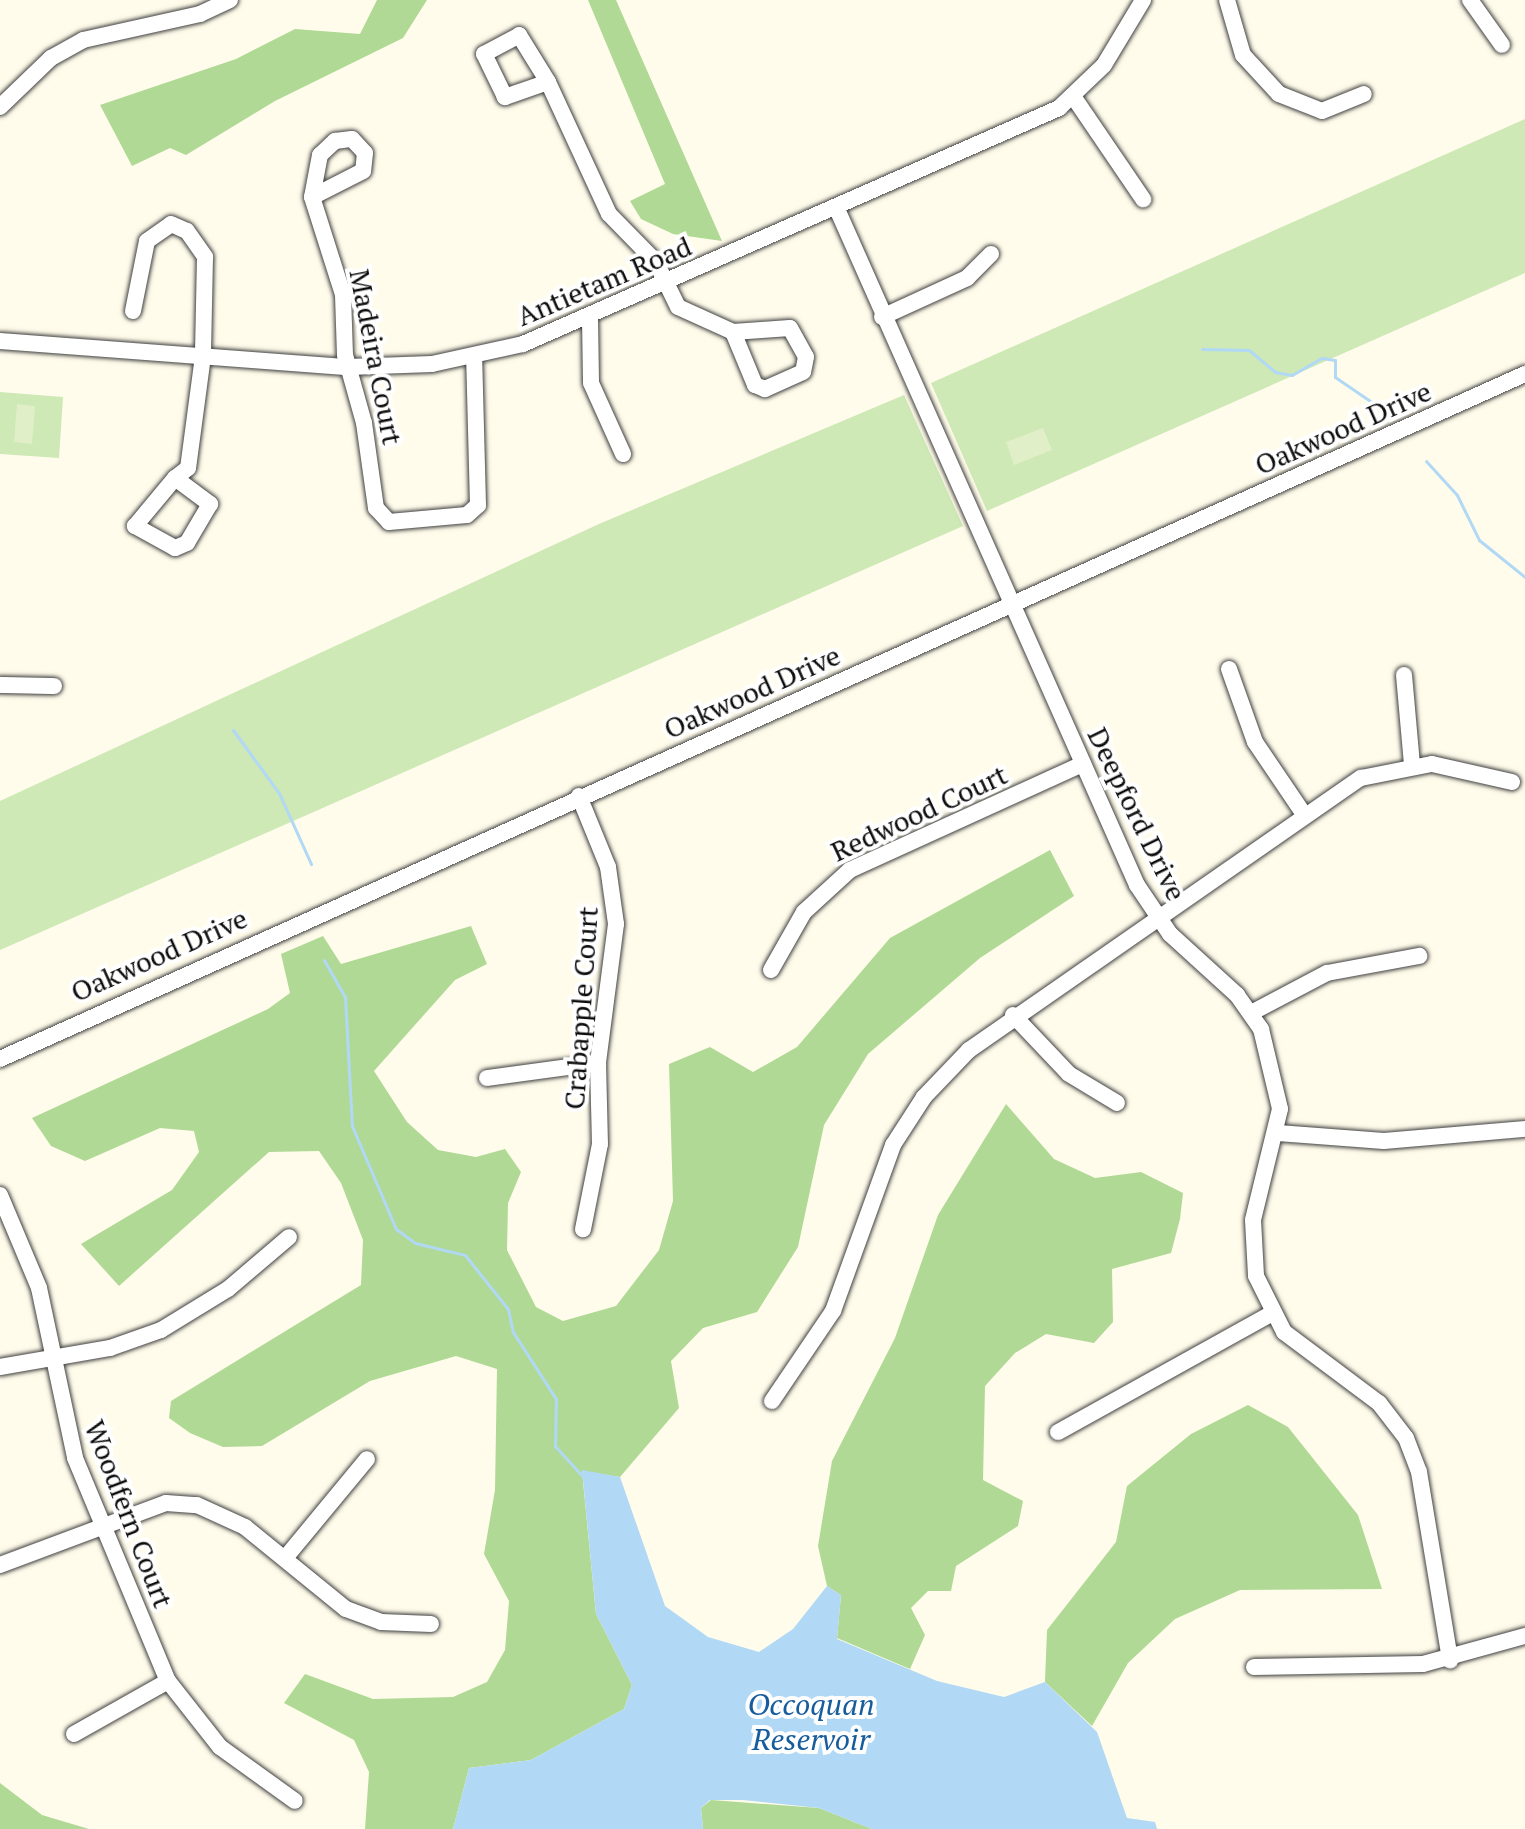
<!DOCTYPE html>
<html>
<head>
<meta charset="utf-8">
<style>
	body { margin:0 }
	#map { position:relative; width:1525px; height:1829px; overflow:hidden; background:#fffceb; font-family:"PT Serif",serif }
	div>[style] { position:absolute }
	.green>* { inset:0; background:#cee8b6 }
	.forest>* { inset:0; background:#b0d995 }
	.pitch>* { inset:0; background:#e0efc8 }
	.water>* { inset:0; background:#b1d8f5 }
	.stream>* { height:3px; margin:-1.5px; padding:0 1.5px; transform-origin:1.5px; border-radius:1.5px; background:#b1d8f5 }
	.roads { filter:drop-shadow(0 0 2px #3f3f3f) drop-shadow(0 0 2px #3f3f3f) }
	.minor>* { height:16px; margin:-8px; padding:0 8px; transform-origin:8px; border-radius:8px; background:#fff }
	span { translate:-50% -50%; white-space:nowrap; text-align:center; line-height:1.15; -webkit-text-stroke:8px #fff; paint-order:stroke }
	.street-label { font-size:28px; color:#0c0c0c }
	.water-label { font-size:30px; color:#175c9c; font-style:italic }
</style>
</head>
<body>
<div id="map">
	<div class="green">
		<div style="clip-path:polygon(1525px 119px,1525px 273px,987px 511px,931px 383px)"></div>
		<div style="clip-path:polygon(0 392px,63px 397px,59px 458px,0 454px)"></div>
		<div style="clip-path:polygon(904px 395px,963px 526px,0 950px,0 801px,599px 524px)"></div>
	</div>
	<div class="forest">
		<div style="clip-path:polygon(377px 0,427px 0,403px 38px,275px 101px,186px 155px,170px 148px,132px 166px,100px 105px,236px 59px,295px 29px,360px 34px)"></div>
		<div style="clip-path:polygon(588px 0,616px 0,722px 241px,673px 234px,641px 219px,630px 201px,665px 184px)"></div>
		<div style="clip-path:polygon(1050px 850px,1074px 896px,980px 958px,868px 1054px,824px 1125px,798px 1247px,757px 1312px,703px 1328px,671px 1361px,679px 1408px,620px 1477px,582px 1471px,596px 1614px,632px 1685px,624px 1709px,531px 1760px,469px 1768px,453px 1829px,365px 1829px,369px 1772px,354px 1740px,284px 1703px,305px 1674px,373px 1699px,453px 1697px,487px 1682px,505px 1650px,509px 1601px,484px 1554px,495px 1490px,497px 1369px,456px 1356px,370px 1381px,262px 1446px,223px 1447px,190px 1433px,169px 1418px,171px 1401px,361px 1285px,363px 1240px,341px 1183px,319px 1151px,269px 1152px,119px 1286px,81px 1244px,172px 1190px,199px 1152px,194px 1131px,160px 1128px,85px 1161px,51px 1146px,32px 1118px,268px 1009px,290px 993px,281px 954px,323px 936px,341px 964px,471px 926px,487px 964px,455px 980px,374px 1071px,407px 1122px,438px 1150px,476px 1157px,505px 1149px,521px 1172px,508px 1203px,507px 1250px,536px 1307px,563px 1321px,616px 1306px,659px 1250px,673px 1201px,669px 1064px,710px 1047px,753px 1072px,797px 1047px,890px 938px)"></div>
		<div style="clip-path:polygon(1006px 1104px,1054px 1159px,1095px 1178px,1141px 1172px,1183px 1193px,1180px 1219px,1171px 1253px,1112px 1269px,1113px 1322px,1094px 1343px,1046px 1334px,1015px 1353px,985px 1386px,983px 1480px,1023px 1501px,1018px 1526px,956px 1566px,951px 1591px,928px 1591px,911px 1608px,925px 1635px,910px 1669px,837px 1638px,841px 1595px,827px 1586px,818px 1546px,832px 1461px,895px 1338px,938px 1215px)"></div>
		<div style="clip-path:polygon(1248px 1405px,1288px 1427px,1358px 1515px,1382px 1589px,1240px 1590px,1175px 1619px,1128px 1663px,1092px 1726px,1045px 1682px,1047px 1630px,1116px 1542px,1127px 1486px,1191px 1434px)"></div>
		<div style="clip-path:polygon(0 1783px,42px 1815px,89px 1829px,0 1829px)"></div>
		<div style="clip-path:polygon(711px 1800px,819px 1808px,872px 1829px,703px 1829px,701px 1808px)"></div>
	</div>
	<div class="pitch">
		<div style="clip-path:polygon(17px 404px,35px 406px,32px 444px,14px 442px)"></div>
		<div style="clip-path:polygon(1043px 428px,1052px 450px,1014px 465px,1006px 442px)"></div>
	</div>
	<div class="water">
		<div style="clip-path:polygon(582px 1470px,620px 1477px,665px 1606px,708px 1637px,759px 1652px,793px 1629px,827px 1586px,841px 1595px,837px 1639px,937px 1681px,1004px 1697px,1045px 1682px,1097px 1732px,1127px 1818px,1155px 1822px,1157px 1829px,872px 1829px,819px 1808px,743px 1800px,710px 1800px,701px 1808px,703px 1829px,453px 1829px,469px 1768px,531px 1760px,624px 1709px,632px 1685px,596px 1614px)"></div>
	</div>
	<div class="stream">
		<div style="left:1202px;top:349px;width:47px;rotate:1.2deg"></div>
		<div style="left:1249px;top:350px;width:34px;rotate:40deg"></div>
		<div style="left:1275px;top:372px;width:17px;rotate:10deg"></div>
		<div style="left:1292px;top:375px;width:34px;rotate:-30deg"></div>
		<div style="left:1322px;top:358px;width:13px;rotate:9deg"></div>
		<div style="left:1335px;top:360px;width:17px;rotate:90deg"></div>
		<div style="left:1335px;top:377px;width:50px;rotate:34.3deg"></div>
		<div style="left:1426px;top:461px;width:46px;rotate:47.6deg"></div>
		<div style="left:1457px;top:495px;width:50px;rotate:63.9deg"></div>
		<div style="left:1479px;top:540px;width:59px;rotate:38.8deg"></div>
		<div style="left:233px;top:730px;width:78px;rotate:53.9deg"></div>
		<div style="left:279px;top:793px;width:78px;rotate:65.7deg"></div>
		<div style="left:324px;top:960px;width:43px;rotate:60.4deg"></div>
		<div style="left:345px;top:997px;width:129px;rotate:86.9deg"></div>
		<div style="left:352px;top:1126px;width:112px;rotate:66.9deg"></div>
		<div style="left:396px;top:1229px;width:24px;rotate:36deg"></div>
		<div style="left:415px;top:1243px;width:51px;rotate:13.5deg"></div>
		<div style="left:465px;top:1255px;width:69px;rotate:51.5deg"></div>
		<div style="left:508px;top:1309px;width:24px;rotate:78deg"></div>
		<div style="left:513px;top:1332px;width:80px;rotate:57.3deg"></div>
		<div style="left:556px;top:1399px;width:47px;rotate:91.2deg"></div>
		<div style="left:555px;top:1446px;width:43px;rotate:47.8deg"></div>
	</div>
	<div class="roads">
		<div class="minor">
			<div style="left:1227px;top:0;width:57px;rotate:73.8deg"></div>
			<div style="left:1243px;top:55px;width:53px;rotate:47.3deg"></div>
			<div style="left:1279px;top:94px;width:46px;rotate:21.6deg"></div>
			<div style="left:1322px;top:111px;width:45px;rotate:-22deg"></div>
			<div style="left:1470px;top:0;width:55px;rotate:54.6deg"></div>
			<div style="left:519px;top:35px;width:55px;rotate:58.3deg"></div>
			<div style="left:548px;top:82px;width:46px;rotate:160.8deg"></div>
			<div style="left:505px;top:97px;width:48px;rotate:-116deg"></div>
			<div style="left:484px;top:54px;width:40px;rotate:-28deg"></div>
			<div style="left:548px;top:82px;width:145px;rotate:65.2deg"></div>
			<div style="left:609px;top:214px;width:67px;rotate:45.6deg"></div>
			<div style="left:656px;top:262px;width:50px;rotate:63.9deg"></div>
			<div style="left:678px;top:307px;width:60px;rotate:24.4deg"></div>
			<div style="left:1073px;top:96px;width:125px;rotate:55.8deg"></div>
			<div style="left:0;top:107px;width:71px;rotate:-43.9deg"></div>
			<div style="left:51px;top:58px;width:37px;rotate:-29deg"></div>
			<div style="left:83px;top:40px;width:120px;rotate:-12.5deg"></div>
			<div style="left:200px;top:14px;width:33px;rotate:-25deg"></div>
			<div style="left:352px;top:139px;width:19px;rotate:47deg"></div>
			<div style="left:365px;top:153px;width:18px;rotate:96deg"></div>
			<div style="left:363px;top:171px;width:57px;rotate:153deg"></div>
			<div style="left:312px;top:197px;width:43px;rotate:-79.2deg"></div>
			<div style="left:320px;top:155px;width:21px;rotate:-43deg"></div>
			<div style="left:335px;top:141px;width:17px;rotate:-7deg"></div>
			<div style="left:312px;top:197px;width:103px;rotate:72.4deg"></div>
			<div style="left:343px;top:295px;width:60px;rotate:88.1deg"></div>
			<div style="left:345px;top:355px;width:71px;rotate:74.4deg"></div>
			<div style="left:364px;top:423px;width:86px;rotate:82deg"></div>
			<div style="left:376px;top:508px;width:19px;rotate:47deg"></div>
			<div style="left:389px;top:522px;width:78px;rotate:-5.1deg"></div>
			<div style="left:467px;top:515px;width:15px;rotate:-42deg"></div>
			<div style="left:478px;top:505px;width:148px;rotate:-91.5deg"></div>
			<div style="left:837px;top:209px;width:740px;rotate:66.07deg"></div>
			<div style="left:1137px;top:885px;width:59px;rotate:56deg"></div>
			<div style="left:1170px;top:934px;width:91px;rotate:42.3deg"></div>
			<div style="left:1237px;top:995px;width:42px;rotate:54.8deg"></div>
			<div style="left:1261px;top:1029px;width:82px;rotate:76.6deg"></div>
			<div style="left:1280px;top:1109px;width:114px;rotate:103.7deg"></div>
			<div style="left:1253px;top:1220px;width:56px;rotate:86.9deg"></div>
			<div style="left:1256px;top:1276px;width:63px;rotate:63.4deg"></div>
			<div style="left:1284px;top:1332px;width:119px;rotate:36.8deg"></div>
			<div style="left:1379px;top:1403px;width:44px;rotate:52.4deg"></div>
			<div style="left:1406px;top:1438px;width:36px;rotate:69deg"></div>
			<div style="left:1419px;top:1472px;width:191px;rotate:80.6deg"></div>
			<div style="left:133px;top:311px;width:71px;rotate:-78.7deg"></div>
			<div style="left:147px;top:241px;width:29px;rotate:-35deg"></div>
			<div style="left:171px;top:224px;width:17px;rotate:24deg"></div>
			<div style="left:187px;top:231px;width:32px;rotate:55deg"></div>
			<div style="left:205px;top:257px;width:99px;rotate:91.2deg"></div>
			<div style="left:203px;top:356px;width:113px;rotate:97.6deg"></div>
			<div style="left:188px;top:468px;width:16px;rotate:142deg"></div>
			<div style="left:882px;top:317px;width:94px;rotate:-24.6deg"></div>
			<div style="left:967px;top:278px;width:34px;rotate:-45deg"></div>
			<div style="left:590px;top:318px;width:65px;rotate:89.1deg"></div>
			<div style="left:591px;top:383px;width:78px;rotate:65.7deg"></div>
			<div style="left:790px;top:328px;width:33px;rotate:61deg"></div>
			<div style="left:806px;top:357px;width:15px;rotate:101deg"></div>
			<div style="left:803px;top:372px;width:42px;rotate:155.9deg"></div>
			<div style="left:765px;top:389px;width:11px;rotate:-158deg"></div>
			<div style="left:755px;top:385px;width:57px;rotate:-112.5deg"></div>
			<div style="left:733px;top:332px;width:57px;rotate:-4deg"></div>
			<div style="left:0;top:341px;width:349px;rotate:4.3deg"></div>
			<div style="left:348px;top:367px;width:84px;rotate:-2deg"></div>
			<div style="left:432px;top:364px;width:93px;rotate:-12.4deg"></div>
			<div style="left:523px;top:344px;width:586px;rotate:-23.76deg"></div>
			<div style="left:1059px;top:108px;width:62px;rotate:-43.7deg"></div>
			<div style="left:1104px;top:65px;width:76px;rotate:-59deg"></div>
			<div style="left:175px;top:478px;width:44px;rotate:36.6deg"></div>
			<div style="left:210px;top:504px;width:45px;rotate:120.5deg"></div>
			<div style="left:187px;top:543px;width:13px;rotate:157deg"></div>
			<div style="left:175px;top:548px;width:46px;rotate:-151.2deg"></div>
			<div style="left:135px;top:526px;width:62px;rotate:-50.2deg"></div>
			<div style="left:1229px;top:669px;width:77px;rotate:70.4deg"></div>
			<div style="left:1255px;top:742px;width:86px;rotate:55.9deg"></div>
			<div style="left:1404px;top:675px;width:90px;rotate:84.9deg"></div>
			<div style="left:0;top:685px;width:54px;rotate:1.1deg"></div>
			<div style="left:579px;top:796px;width:77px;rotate:67.8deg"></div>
			<div style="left:608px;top:867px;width:58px;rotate:82deg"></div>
			<div style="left:616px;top:924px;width:140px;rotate:97.4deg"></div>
			<div style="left:598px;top:1063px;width:81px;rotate:88.6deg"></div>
			<div style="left:600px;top:1144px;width:87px;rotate:101.3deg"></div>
			<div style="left:771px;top:970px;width:67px;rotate:-60.4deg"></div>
			<div style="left:804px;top:912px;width:62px;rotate:-42.4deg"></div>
			<div style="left:850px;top:870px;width:256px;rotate:-24.5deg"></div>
			<div style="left:1251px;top:1013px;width:86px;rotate:-27.8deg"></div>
			<div style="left:1327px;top:973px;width:94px;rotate:-10.5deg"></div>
			<div style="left:1013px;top:1015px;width:81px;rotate:46.5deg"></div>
			<div style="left:1069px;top:1074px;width:56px;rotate:31.1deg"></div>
			<div style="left:0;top:1059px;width:1672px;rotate:-24.19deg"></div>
			<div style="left:487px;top:1078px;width:112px;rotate:-7.7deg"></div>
			<div style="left:1278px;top:1133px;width:106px;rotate:4.3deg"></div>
			<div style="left:1384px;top:1141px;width:142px;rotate:-4.9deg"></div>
			<div style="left:0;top:1195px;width:101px;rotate:67.2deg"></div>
			<div style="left:39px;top:1288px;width:174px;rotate:78deg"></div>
			<div style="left:75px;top:1458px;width:242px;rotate:67.4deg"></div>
			<div style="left:168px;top:1681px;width:84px;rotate:51.8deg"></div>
			<div style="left:220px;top:1747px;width:92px;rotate:35.8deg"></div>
			<div style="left:0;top:1367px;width:112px;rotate:-9.8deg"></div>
			<div style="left:110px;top:1348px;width:54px;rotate:-19.4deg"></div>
			<div style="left:161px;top:1330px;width:79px;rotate:-31.5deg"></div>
			<div style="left:228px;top:1289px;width:80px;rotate:-40.4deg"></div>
			<div style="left:772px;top:1401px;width:109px;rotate:-55.9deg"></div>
			<div style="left:833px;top:1311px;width:177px;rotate:-70.1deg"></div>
			<div style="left:893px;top:1145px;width:57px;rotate:-57.1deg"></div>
			<div style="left:924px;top:1097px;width:65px;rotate:-46.2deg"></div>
			<div style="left:969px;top:1050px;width:477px;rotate:-34.8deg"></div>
			<div style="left:1361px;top:778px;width:72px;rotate:-11.2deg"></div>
			<div style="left:1432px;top:764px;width:82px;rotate:12.7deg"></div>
			<div style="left:1058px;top:1432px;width:244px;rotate:-29deg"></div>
			<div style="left:286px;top:1557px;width:127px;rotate:-50.4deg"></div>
			<div style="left:0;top:1565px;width:177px;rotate:-20.5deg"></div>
			<div style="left:166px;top:1503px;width:31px;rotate:4deg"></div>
			<div style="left:197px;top:1505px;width:53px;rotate:24.6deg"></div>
			<div style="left:245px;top:1527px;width:130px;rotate:39.1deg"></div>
			<div style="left:346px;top:1609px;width:37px;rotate:20deg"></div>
			<div style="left:381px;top:1622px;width:50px;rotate:2.3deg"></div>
			<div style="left:1254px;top:1667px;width:169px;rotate:-1deg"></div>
			<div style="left:1423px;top:1664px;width:106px;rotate:-15.4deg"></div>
			<div style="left:74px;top:1734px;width:108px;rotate:-29.4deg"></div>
		</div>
	</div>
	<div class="street-label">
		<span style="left:604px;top:281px;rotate:-23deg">Antietam Road</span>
		<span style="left:376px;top:357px;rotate:79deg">Madeira Court</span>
		<span style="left:1343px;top:428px;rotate:-24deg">Oakwood Drive</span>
		<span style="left:752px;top:692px;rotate:-24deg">Oakwood Drive</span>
		<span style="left:919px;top:813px;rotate:-25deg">Redwood Court</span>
		<span style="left:1137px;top:814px;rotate:64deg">Deepford Drive</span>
		<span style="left:159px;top:955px;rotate:-24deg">Oakwood Drive</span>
		<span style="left:581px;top:1008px;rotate:-86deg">Crabapple Court</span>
		<span style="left:129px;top:1514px;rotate:69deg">Woodfern Court</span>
	</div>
	<div class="water-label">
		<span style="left:811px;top:1721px">Occoquan<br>Reservoir</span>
	</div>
</div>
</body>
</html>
